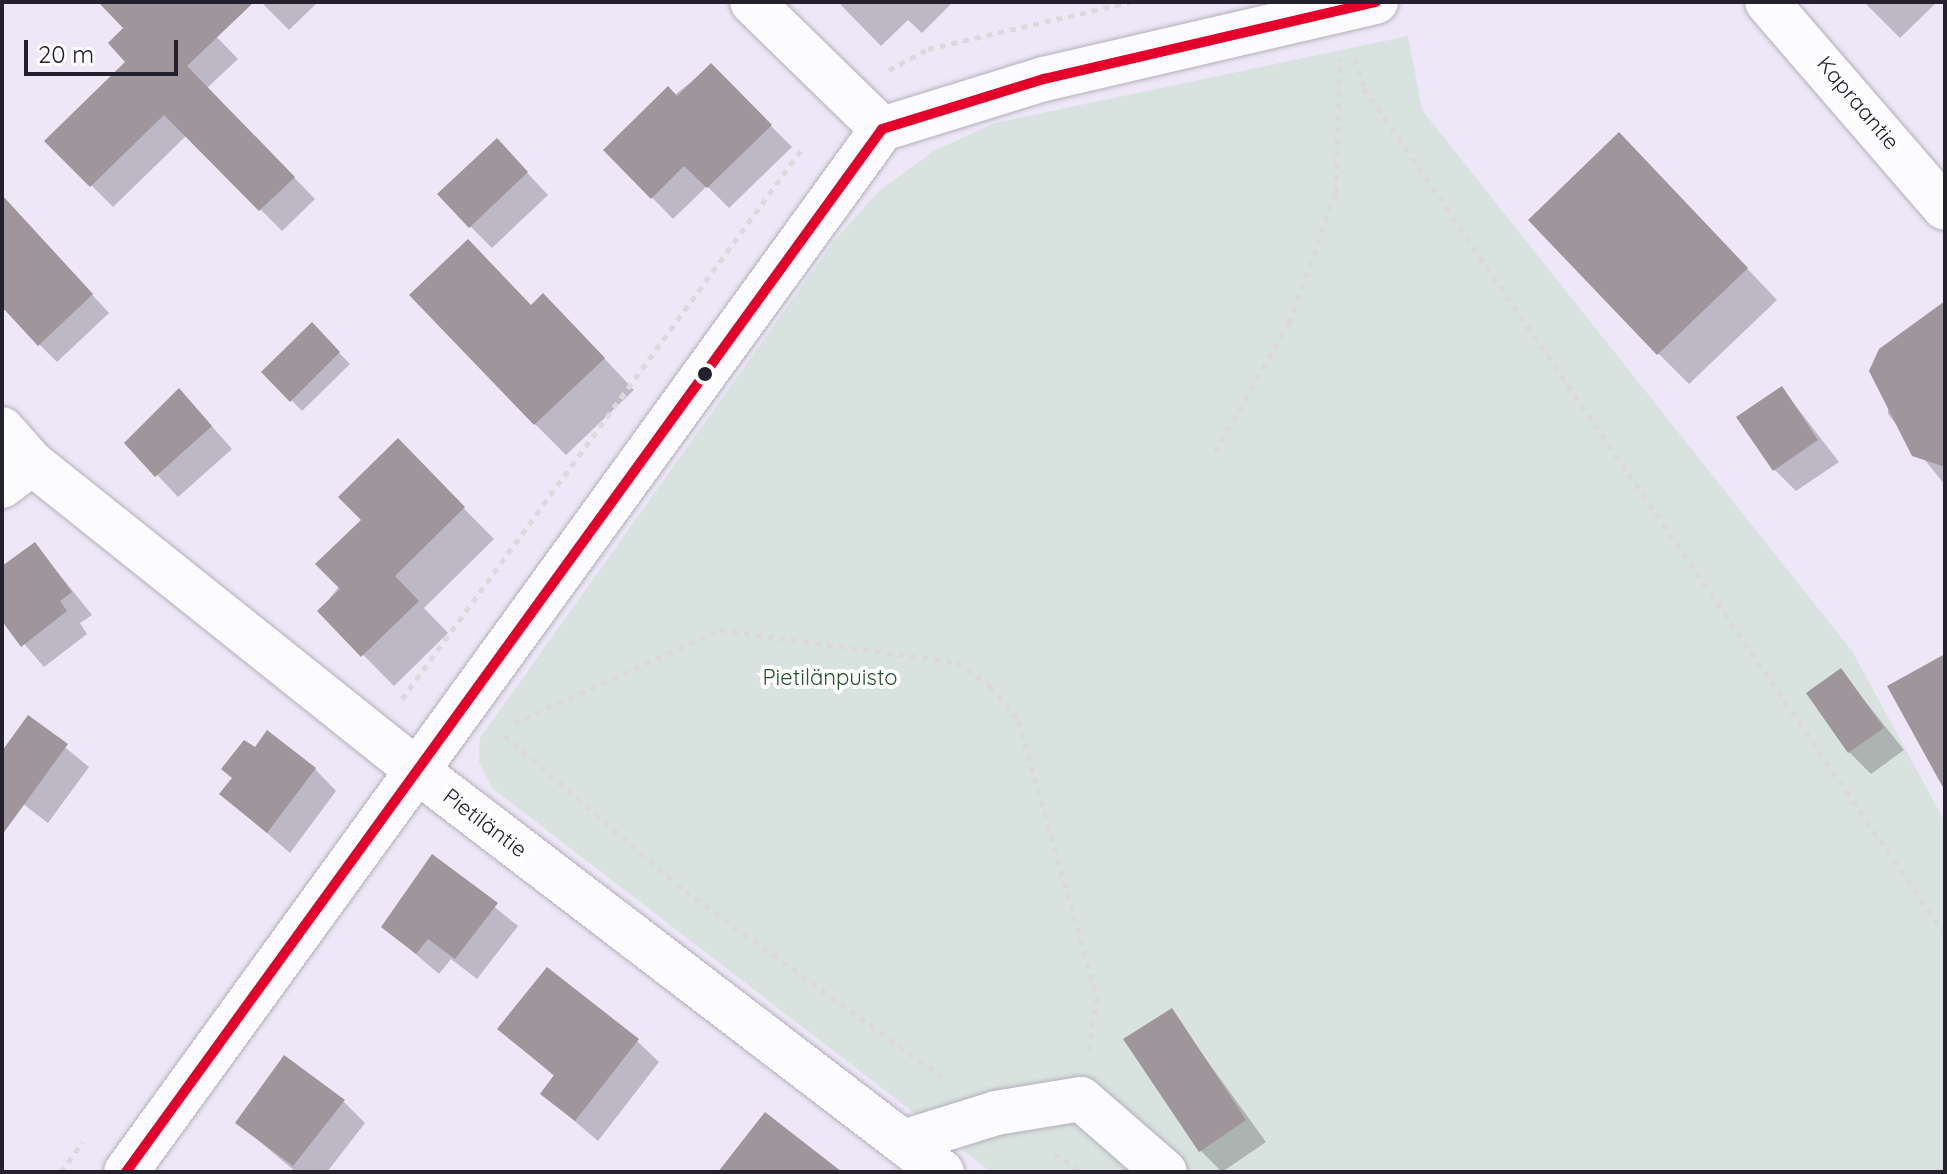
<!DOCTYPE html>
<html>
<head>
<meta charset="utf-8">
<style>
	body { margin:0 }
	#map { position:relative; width:1947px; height:1174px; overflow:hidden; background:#ede7f7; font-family:Quicksand,sans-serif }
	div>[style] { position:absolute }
	.green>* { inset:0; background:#d8e2de }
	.shadow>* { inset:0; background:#0003 }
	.building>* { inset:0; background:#9f969c }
	.path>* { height:5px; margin-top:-2.5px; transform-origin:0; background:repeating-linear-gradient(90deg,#dbd9de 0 6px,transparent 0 12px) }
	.roads { filter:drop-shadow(0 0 2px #b3aebb) drop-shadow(0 0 2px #b3aebb) }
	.minor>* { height:44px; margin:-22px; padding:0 22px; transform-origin:22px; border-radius:22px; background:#fcfbfe }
	.bus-1>* { height:10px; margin:-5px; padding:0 5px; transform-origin:5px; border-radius:5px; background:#e4002b }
	.dots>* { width:22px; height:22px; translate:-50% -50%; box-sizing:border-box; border:4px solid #fff; border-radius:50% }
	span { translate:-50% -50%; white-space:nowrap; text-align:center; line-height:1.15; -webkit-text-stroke:8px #fff; paint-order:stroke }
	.street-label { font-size:22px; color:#25202d }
	.park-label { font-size:22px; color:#23522c }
	.frame { position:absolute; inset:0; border:4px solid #25202d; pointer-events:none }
	.scale { position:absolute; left:24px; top:40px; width:154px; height:36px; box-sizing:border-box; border:4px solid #25202d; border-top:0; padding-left:10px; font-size:24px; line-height:28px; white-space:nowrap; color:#25202d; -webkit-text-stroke:6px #fff; paint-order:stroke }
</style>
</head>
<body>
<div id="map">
	<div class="green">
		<div style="clip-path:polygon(1408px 36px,1422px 110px,1852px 651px,1945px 822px,1945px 1172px,991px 1172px,492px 788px,479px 762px,480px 738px,834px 241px,879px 191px,934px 151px,995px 123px)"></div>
	</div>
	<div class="shadow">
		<div style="clip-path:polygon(156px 2px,183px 2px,238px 59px,207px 88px,315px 199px,282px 231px,187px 135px,113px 207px,47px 141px,128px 62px)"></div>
		<div style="clip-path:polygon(261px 2px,318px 2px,289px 30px)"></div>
		<div style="clip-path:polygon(838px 2px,953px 2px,922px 33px,908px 20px,881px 46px)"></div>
		<div style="clip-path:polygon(1864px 2px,1937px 2px,1900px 38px)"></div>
		<div style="clip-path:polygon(711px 66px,792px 147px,729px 208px,707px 186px,673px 219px,606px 150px)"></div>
		<div style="clip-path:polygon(518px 163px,548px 195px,492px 248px,470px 226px)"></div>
		<div style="clip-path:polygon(1650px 166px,1777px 300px,1689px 384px,1658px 353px)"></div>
		<div style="clip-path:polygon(2px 225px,51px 250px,109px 313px,57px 362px,2px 307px)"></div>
		<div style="clip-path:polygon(531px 307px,574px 326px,634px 390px,566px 455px,535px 424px)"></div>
		<div style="clip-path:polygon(312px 325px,350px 364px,302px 411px,264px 372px)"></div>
		<div style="clip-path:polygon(1945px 327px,1945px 485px,1888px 414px,1888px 396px)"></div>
		<div style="clip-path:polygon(1782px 388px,1839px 462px,1796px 491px,1775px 470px)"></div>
		<div style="clip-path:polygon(200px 413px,232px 449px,178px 497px,127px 443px)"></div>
		<div style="clip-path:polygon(428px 472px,494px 539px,424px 608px,448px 633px,394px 686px,320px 611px)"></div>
		<div style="clip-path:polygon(35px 544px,92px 615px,80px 623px,87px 634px,44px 667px,2px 618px,2px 568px)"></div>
		<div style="clip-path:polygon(1841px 671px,1904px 750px,1871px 774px,1849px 752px)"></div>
		<div style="clip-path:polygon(28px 717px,89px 767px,48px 823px,2px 788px,2px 754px)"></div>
		<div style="clip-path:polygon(256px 749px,315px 769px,336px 791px,290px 853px,222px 794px)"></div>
		<div style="clip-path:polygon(432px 857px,518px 926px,477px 979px,451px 959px,439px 974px,384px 927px)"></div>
		<div style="clip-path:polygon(1171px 1011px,1266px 1142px,1222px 1172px,1201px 1151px)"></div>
		<div style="clip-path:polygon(500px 1029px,637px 1041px,659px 1062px,598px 1141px,543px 1094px,555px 1077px)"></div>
		<div style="clip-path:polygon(343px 1101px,365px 1123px,327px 1172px,296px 1172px,237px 1123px)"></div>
	</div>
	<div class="building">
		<div style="clip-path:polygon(98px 2px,254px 2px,187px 66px,295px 177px,259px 211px,164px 115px,90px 187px,44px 141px,125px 62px,108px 43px,123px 28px)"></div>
		<div style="clip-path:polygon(711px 63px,772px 125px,707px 188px,684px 166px,651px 199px,603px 150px,668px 86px,677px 96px)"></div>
		<div style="clip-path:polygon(1619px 132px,1748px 268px,1657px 355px,1528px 220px)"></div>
		<div style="clip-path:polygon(497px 138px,528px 172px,469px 228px,437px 194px)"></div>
		<div style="clip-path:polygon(2px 195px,93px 294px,38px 346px,2px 307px)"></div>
		<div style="clip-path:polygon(468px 239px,531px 305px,543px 293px,605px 358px,534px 425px,409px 295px)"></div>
		<div style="clip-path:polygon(1945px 301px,1945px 467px,1912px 456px,1869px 371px,1879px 349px)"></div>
		<div style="clip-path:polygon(312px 322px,340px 352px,290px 402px,261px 372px)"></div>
		<div style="clip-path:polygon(1782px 386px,1818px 440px,1773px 471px,1736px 417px)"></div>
		<div style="clip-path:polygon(179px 388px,212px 426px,155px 477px,124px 443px)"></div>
		<div style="clip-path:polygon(398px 438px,465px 507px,395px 576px,419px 601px,361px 657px,317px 611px,340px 589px,315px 564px,361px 520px,338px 497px)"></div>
		<div style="clip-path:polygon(35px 542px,72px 592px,60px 601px,67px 611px,21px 647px,2px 621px,2px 566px)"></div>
		<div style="clip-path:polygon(1945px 654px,1945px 791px,1887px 686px)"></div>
		<div style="clip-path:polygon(1841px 668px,1884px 728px,1848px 753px,1806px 693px)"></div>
		<div style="clip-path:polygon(28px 715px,68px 744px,2px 835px,2px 751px)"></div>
		<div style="clip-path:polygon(267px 730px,316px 768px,267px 833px,219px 794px,232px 778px,221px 769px,244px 740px,255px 747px)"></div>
		<div style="clip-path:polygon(432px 854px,498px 903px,455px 959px,428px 939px,416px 954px,381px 927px)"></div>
		<div style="clip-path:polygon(547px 967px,639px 1039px,575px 1121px,540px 1094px,554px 1075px,497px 1029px)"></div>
		<div style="clip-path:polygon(1172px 1008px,1246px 1120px,1199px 1152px,1123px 1039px)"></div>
		<div style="clip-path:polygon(284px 1055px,345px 1100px,293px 1166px,235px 1123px)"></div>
		<div style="clip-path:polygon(765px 1112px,842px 1172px,718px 1172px)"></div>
	</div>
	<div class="path">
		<div style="left:1355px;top:58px;width:31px;rotate:73deg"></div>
		<div style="left:1364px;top:88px;width:1027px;rotate:55.55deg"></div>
		<div style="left:889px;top:70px;width:44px;rotate:-28.3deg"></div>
		<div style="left:928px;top:49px;width:207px;rotate:-13.1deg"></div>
		<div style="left:1215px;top:452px;width:149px;rotate:-60.2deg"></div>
		<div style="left:1289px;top:323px;width:139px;rotate:-70.3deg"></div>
		<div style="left:1336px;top:192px;width:134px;rotate:-88.3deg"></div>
		<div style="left:402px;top:699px;width:679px;rotate:-53.99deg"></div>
		<div style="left:514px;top:723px;width:226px;rotate:-24.3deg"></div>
		<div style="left:720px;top:630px;width:239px;rotate:7.7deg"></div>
		<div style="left:957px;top:662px;width:41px;rotate:36deg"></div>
		<div style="left:990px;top:686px;width:44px;rotate:50.5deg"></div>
		<div style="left:1018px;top:720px;width:288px;rotate:74.1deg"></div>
		<div style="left:1097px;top:997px;width:56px;rotate:99.3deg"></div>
		<div style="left:504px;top:735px;width:239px;rotate:40.8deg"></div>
		<div style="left:685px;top:891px;width:319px;rotate:35.9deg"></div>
		<div style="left:1054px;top:1153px;width:35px;rotate:33deg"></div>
		<div style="left:61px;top:1172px;width:37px;rotate:-54deg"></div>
	</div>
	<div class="roads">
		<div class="minor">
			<div style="left:752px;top:2px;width:182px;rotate:44.3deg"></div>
			<div style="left:1767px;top:2px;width:272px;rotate:49.2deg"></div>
			<div style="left:2px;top:429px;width:45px;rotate:48.6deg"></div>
			<div style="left:32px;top:463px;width:492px;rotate:38.6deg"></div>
			<div style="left:416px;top:770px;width:662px;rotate:37.39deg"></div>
			<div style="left:2px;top:486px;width:38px;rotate:-37deg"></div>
			<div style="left:903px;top:1142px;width:97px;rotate:-17.3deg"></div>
			<div style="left:996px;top:1113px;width:86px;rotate:-9.4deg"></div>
			<div style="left:1081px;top:1099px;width:111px;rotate:41deg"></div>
			<div style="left:126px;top:1172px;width:1288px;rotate:-54.06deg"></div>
			<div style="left:882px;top:129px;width:170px;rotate:-17.2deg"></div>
			<div style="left:1044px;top:79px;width:341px;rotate:-13.1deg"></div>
		</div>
	</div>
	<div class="bus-1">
		<div style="left:126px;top:1172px;width:1288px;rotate:-54.06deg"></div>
		<div style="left:882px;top:129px;width:170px;rotate:-17.2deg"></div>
		<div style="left:1044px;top:79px;width:341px;rotate:-13.1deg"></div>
	</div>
	<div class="dots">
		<div style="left:705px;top:374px;background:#25202d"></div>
	</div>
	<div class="street-label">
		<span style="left:1858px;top:103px;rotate:50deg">Kapraantie</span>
		<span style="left:485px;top:823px;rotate:37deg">Pietiläntie</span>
	</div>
	<div class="park-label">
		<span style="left:830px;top:678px">Pietilänpuisto</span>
	</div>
	<div class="frame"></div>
	<div class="scale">20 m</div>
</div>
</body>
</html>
